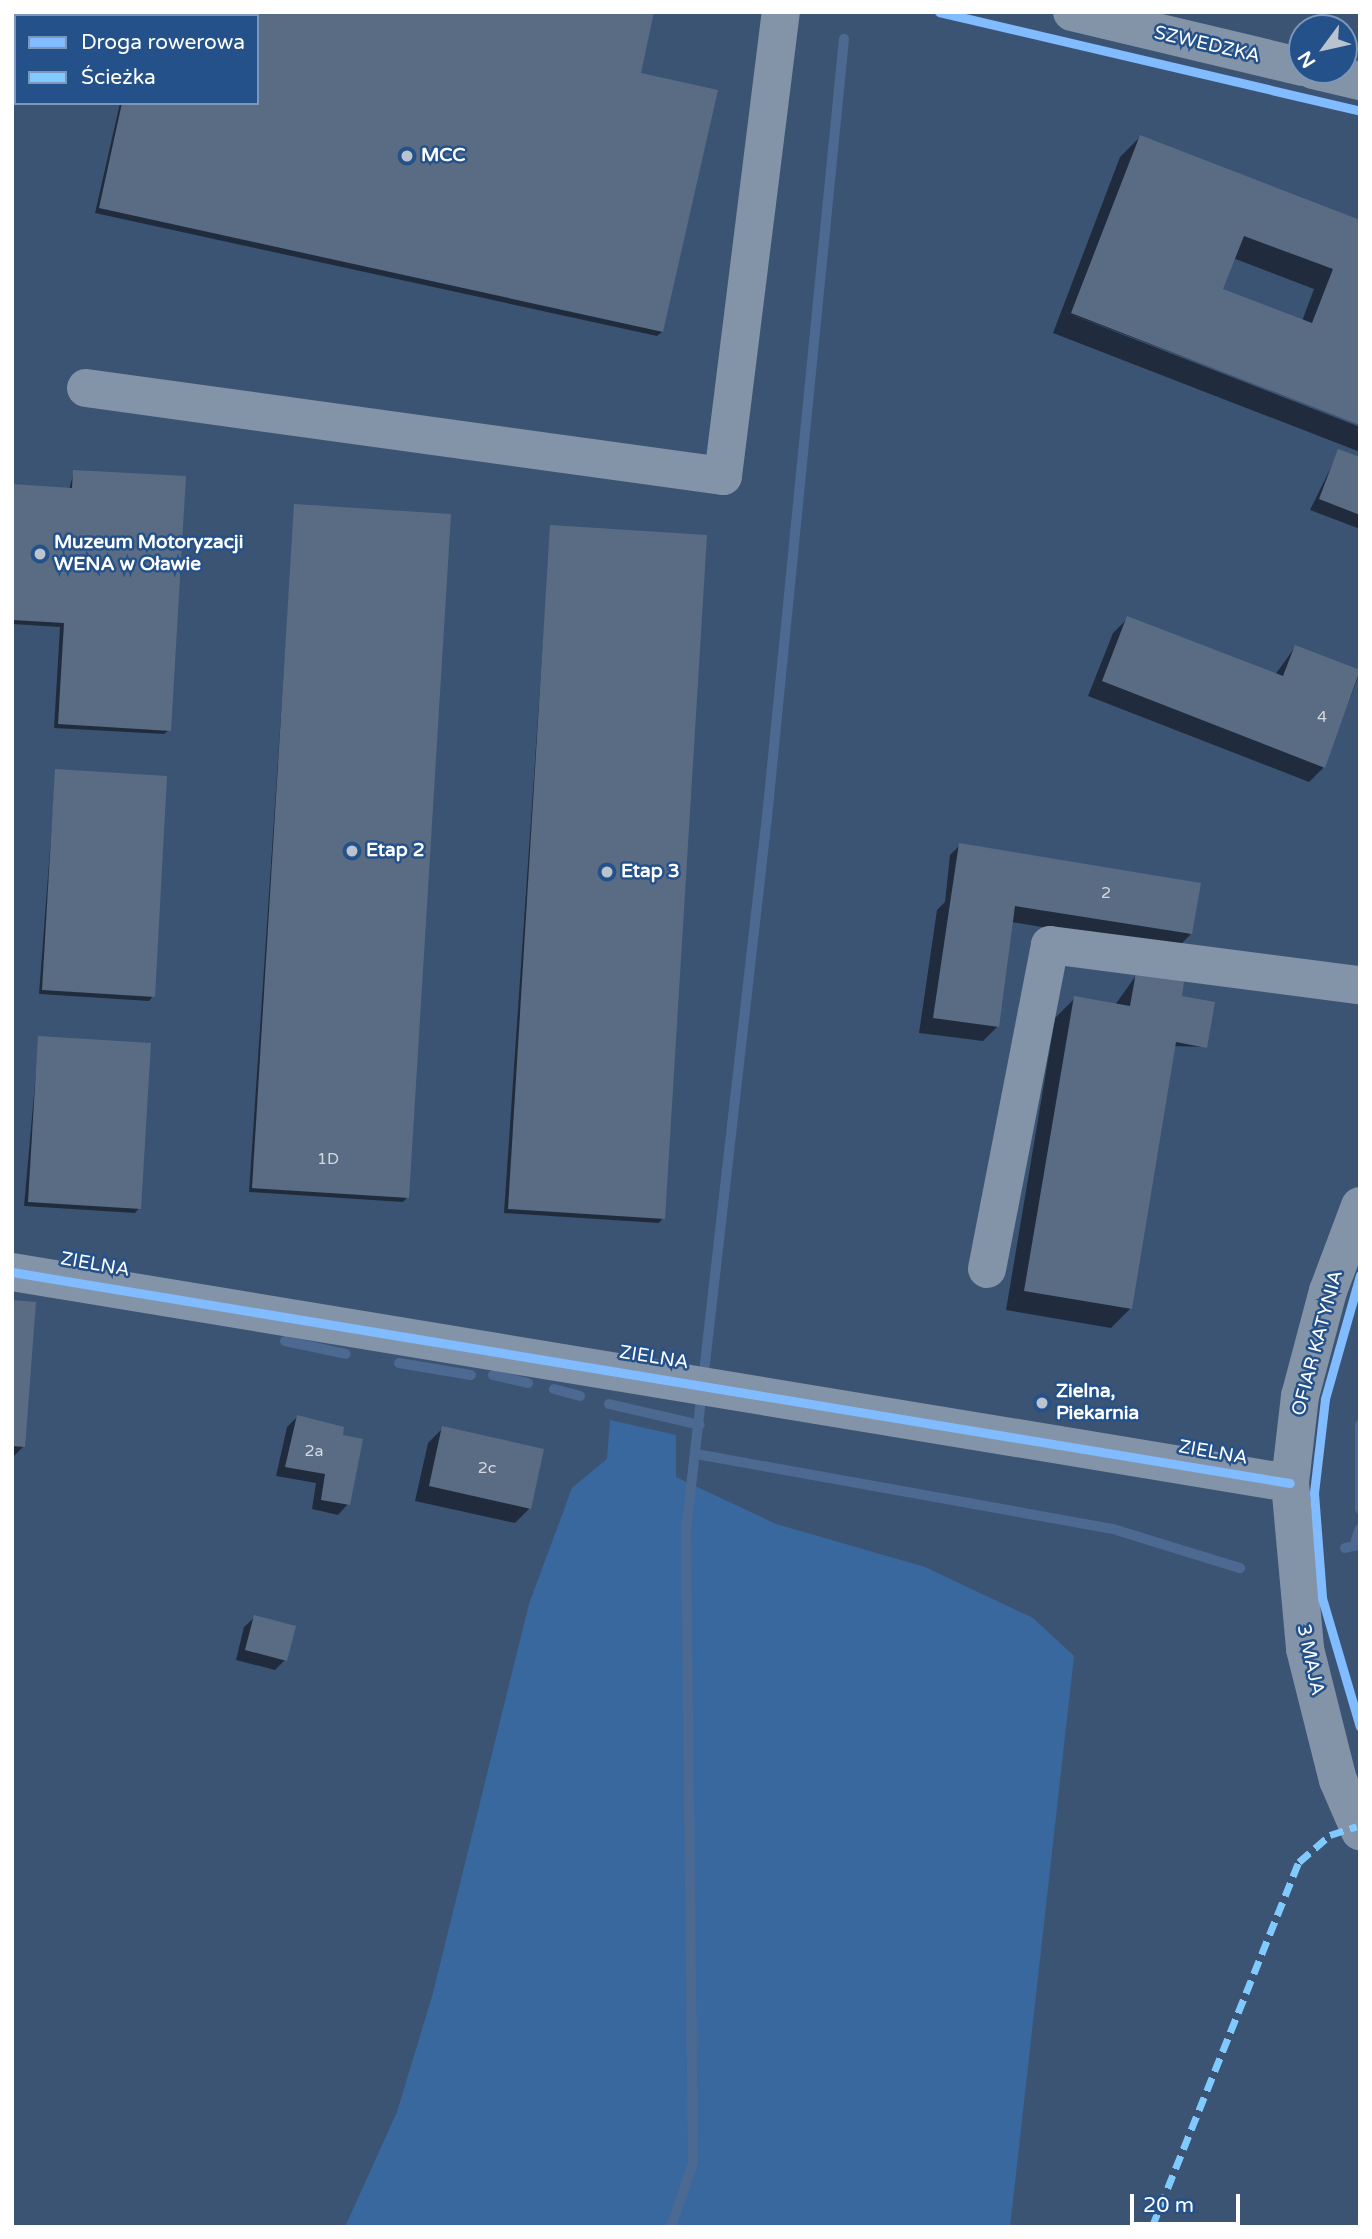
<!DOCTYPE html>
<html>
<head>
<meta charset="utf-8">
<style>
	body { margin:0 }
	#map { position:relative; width:1372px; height:2239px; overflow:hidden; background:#3c5473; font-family:"Varela Round",sans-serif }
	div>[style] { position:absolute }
	.green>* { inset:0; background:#39689f }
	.shadow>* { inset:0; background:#0007 }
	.stream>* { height:10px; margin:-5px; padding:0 5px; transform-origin:5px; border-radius:5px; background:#4b6991 }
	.building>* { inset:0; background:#596c84 }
	.minor>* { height:38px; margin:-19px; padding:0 19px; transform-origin:19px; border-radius:19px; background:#8394a8 }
	.quiet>* { height:7px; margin-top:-3.5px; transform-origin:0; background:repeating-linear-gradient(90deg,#80caff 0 14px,transparent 0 21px) }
	.cycleway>* { height:9px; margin:-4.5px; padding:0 4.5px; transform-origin:4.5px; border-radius:4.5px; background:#80bcff }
	.dots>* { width:19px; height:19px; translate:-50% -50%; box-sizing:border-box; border:4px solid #25518a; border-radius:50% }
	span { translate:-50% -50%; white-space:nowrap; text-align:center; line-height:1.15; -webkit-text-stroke:5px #25518a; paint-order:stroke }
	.number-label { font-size:16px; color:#d6dae0 }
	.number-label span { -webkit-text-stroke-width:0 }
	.street-label { font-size:19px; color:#fff }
	.poi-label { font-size:19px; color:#fff; font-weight:700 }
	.left { translate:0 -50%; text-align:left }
	.frame { position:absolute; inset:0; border:14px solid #fff; pointer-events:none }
	.legend { position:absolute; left:14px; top:14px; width:245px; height:91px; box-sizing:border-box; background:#25518a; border:2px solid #7c97b9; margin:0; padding:9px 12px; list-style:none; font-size:21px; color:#fff }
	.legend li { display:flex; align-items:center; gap:14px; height:35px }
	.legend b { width:35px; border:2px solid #7c97b9 }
	.north { position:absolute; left:1288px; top:14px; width:70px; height:70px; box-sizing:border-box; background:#25518a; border:2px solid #7c97b9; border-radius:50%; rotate:237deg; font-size:19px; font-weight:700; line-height:28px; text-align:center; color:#fff }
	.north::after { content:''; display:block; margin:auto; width:24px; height:32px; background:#bbc3ce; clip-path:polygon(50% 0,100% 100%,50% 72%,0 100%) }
	.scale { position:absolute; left:1130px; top:2194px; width:110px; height:32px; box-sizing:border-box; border:4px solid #fff; border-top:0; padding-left:9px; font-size:21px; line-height:24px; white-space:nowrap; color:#fff; -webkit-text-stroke:5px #25518a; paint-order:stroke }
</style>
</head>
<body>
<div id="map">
	<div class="green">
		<div style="clip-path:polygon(610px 1420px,676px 1435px,676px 1477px,776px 1524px,925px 1567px,1033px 1618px,1074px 1656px,1010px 2227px,345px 2227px,397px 2112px,433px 1993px,529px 1604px,572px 1488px,607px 1459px)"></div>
	</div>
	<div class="shadow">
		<div style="clip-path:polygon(140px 12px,652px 12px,639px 74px,662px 332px,657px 336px,95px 213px,120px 103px,257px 103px,257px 16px)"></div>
		<div style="clip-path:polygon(evenodd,1140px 137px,1360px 222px,1360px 423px,1062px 311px,1360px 427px,1360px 452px,1053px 333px,1120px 157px,1140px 137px,1233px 258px,1314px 289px,1302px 321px,1221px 290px,1233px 258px)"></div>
		<div style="clip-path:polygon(1339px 451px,1360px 459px,1360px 529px,1310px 510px)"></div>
		<div style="clip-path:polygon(74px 471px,169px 730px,164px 734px,54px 728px,60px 627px,12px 624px,12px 486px,69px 490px)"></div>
		<div style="clip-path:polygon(295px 506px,408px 1197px,403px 1202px,249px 1192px)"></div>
		<div style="clip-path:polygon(551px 527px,663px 1218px,659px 1223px,504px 1213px)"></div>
		<div style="clip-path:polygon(1128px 618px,1275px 675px,1295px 647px,1360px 672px,1324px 767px,1309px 782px,1088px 696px,1113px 633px)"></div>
		<div style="clip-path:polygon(56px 771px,153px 996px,149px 1001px,39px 994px)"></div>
		<div style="clip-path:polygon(960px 845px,1191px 934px,1176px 949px,1011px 922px,998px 1026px,983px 1041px,919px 1033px,937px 910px,945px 902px,950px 855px)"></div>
		<div style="clip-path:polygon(1137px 974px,1179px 1001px,1205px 1047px,1172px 1046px,1131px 1308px,1111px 1328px,1006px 1310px,1055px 1018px,1075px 998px,1115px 1005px)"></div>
		<div style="clip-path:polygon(39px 1038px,139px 1208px,135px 1213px,24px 1206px)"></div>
		<div style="clip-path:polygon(12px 1302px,24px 1446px,14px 1456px,12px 1456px)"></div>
		<div style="clip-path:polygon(297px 1417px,348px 1504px,338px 1515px,312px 1509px,316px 1483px,276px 1476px,287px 1427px)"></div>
		<div style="clip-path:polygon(443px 1428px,530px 1508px,515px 1523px,415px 1501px,428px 1443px)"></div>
		<div style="clip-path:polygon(255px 1617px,285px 1660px,275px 1670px,236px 1660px,244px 1627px)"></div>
	</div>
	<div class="stream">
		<div style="left:285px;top:1341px;width:62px;rotate:12deg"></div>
		<div style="left:399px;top:1363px;width:73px;rotate:9.5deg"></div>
		<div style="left:493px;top:1375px;width:36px;rotate:13deg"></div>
		<div style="left:554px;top:1389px;width:27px;rotate:15deg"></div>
		<div style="left:609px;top:1404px;width:93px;rotate:13deg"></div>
		<div style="left:1360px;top:1425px;width:84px;rotate:90deg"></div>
		<div style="left:696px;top:1454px;width:424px;rotate:10.2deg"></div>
		<div style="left:1113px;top:1529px;width:133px;rotate:17.1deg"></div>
		<div style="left:1345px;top:1548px;width:9px;rotate:-13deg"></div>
		<div style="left:1354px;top:1546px;width:18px;rotate:-71deg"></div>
		<div style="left:671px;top:2227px;width:68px;rotate:-71deg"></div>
		<div style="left:693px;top:2163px;width:632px;rotate:-90.63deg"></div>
		<div style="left:686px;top:1531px;width:719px;rotate:-83.53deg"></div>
		<div style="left:767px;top:817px;width:782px;rotate:-84.35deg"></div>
	</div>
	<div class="building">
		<div style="clip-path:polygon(142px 12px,654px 12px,641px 73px,718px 90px,663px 332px,99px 208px,122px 103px,257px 103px,257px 16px)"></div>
		<div style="clip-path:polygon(evenodd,1140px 135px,1360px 220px,1360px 425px,1071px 313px,1140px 135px,1244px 236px,1333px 269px,1312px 323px,1223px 289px,1244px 236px)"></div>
		<div style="clip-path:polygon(1338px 449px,1360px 457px,1360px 515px,1319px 499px)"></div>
		<div style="clip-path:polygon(73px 470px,186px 476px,171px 731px,58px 724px,64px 623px,12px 620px,12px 484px,72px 488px)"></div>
		<div style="clip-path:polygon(294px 504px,451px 514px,409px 1198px,252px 1188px)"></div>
		<div style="clip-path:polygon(550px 525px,707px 535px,665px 1219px,508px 1209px)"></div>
		<div style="clip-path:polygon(1127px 616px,1283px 676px,1295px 645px,1360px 670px,1325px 768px,1102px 681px)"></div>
		<div style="clip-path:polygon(55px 769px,167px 776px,155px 997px,42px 990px)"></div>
		<div style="clip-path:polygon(959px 843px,1201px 883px,1192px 934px,1015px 906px,999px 1027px,933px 1018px)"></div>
		<div style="clip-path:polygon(1136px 972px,1184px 981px,1182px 996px,1215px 1002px,1207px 1048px,1176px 1042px,1132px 1309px,1024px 1291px,1074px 996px,1130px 1006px)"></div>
		<div style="clip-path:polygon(38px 1036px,151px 1043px,141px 1209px,28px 1202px)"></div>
		<div style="clip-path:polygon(12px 1300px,36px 1302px,25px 1447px,12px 1446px)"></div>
		<div style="clip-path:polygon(297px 1415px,344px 1427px,343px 1435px,363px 1439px,350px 1505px,321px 1500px,325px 1474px,285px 1467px)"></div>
		<div style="clip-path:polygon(442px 1426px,544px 1449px,531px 1509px,429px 1486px)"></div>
		<div style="clip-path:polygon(254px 1615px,296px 1626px,287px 1661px,245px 1650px)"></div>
	</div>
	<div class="minor">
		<div style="left:1072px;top:12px;width:236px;rotate:13.4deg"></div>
		<div style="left:1313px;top:70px;width:48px;rotate:13.2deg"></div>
		<div style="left:86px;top:388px;width:643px;rotate:7.87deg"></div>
		<div style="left:723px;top:476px;width:468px;rotate:-82.9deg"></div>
		<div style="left:1360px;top:1206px;width:91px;rotate:110.6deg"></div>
		<div style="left:1328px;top:1291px;width:109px;rotate:104.9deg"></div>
		<div style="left:1300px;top:1396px;width:88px;rotate:96.6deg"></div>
		<div style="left:1290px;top:1483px;width:167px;rotate:84.8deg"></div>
		<div style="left:1305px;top:1649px;width:135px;rotate:75.9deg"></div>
		<div style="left:1338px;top:1780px;width:56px;rotate:66.7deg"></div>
		<div style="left:987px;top:1269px;width:330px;rotate:-79deg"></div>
		<div style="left:1050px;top:945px;width:313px;rotate:7.4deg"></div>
		<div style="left:12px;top:1272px;width:1295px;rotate:9.38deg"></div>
	</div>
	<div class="quiet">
		<div style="left:1152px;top:2227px;width:393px;rotate:-68.1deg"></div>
		<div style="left:1299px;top:1862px;width:41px;rotate:-41.1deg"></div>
		<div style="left:1330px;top:1835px;width:28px;rotate:-18deg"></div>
	</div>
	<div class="cycleway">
		<div style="left:939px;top:12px;width:432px;rotate:13.2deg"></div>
		<div style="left:12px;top:1272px;width:1295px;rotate:9.38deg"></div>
		<div style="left:1360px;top:1275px;width:129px;rotate:105.8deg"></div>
		<div style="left:1325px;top:1399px;width:95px;rotate:96.7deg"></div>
		<div style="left:1314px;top:1493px;width:105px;rotate:85.6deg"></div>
		<div style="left:1322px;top:1598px;width:134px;rotate:73.6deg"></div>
	</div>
	<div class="dots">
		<div style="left:407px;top:156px;background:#bbc3ce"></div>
		<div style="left:40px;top:554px;background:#bbc3ce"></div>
		<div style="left:352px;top:851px;background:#bbc3ce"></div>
		<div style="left:607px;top:872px;background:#bbc3ce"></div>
		<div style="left:1042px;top:1403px;background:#bbc3ce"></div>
	</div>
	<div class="number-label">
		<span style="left:1322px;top:717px">4</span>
		<span style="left:1106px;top:893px">2</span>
		<span style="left:328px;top:1159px">1D</span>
		<span style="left:314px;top:1451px">2a</span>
		<span style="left:487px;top:1468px">2c</span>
	</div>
	<div class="street-label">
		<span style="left:1207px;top:45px;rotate:13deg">SZWEDZKA</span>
		<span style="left:95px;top:1265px;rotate:10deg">ZIELNA</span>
		<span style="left:1318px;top:1343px;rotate:-75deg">OFIAR KATYNIA</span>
		<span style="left:654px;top:1358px;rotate:9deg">ZIELNA</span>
		<span style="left:1213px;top:1453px;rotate:10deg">ZIELNA</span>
		<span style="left:1310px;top:1660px;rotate:78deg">3 MAJA</span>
	</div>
	<div class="poi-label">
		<span class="left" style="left:421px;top:156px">MCC</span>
		<span class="left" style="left:54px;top:554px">Muzeum Motoryzacji<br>WENA w Oławie</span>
		<span class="left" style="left:366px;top:851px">Etap 2</span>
		<span class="left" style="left:621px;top:872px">Etap 3</span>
		<span class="left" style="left:1056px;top:1403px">Zielna,<br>Piekarnia</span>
	</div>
	<div class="frame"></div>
	<ul class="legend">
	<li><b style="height:9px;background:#80bcff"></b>Droga rowerowa</li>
	<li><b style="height:9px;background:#80caff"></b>Ścieżka</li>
	</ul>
	<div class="north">N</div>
	<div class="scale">20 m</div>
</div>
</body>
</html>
